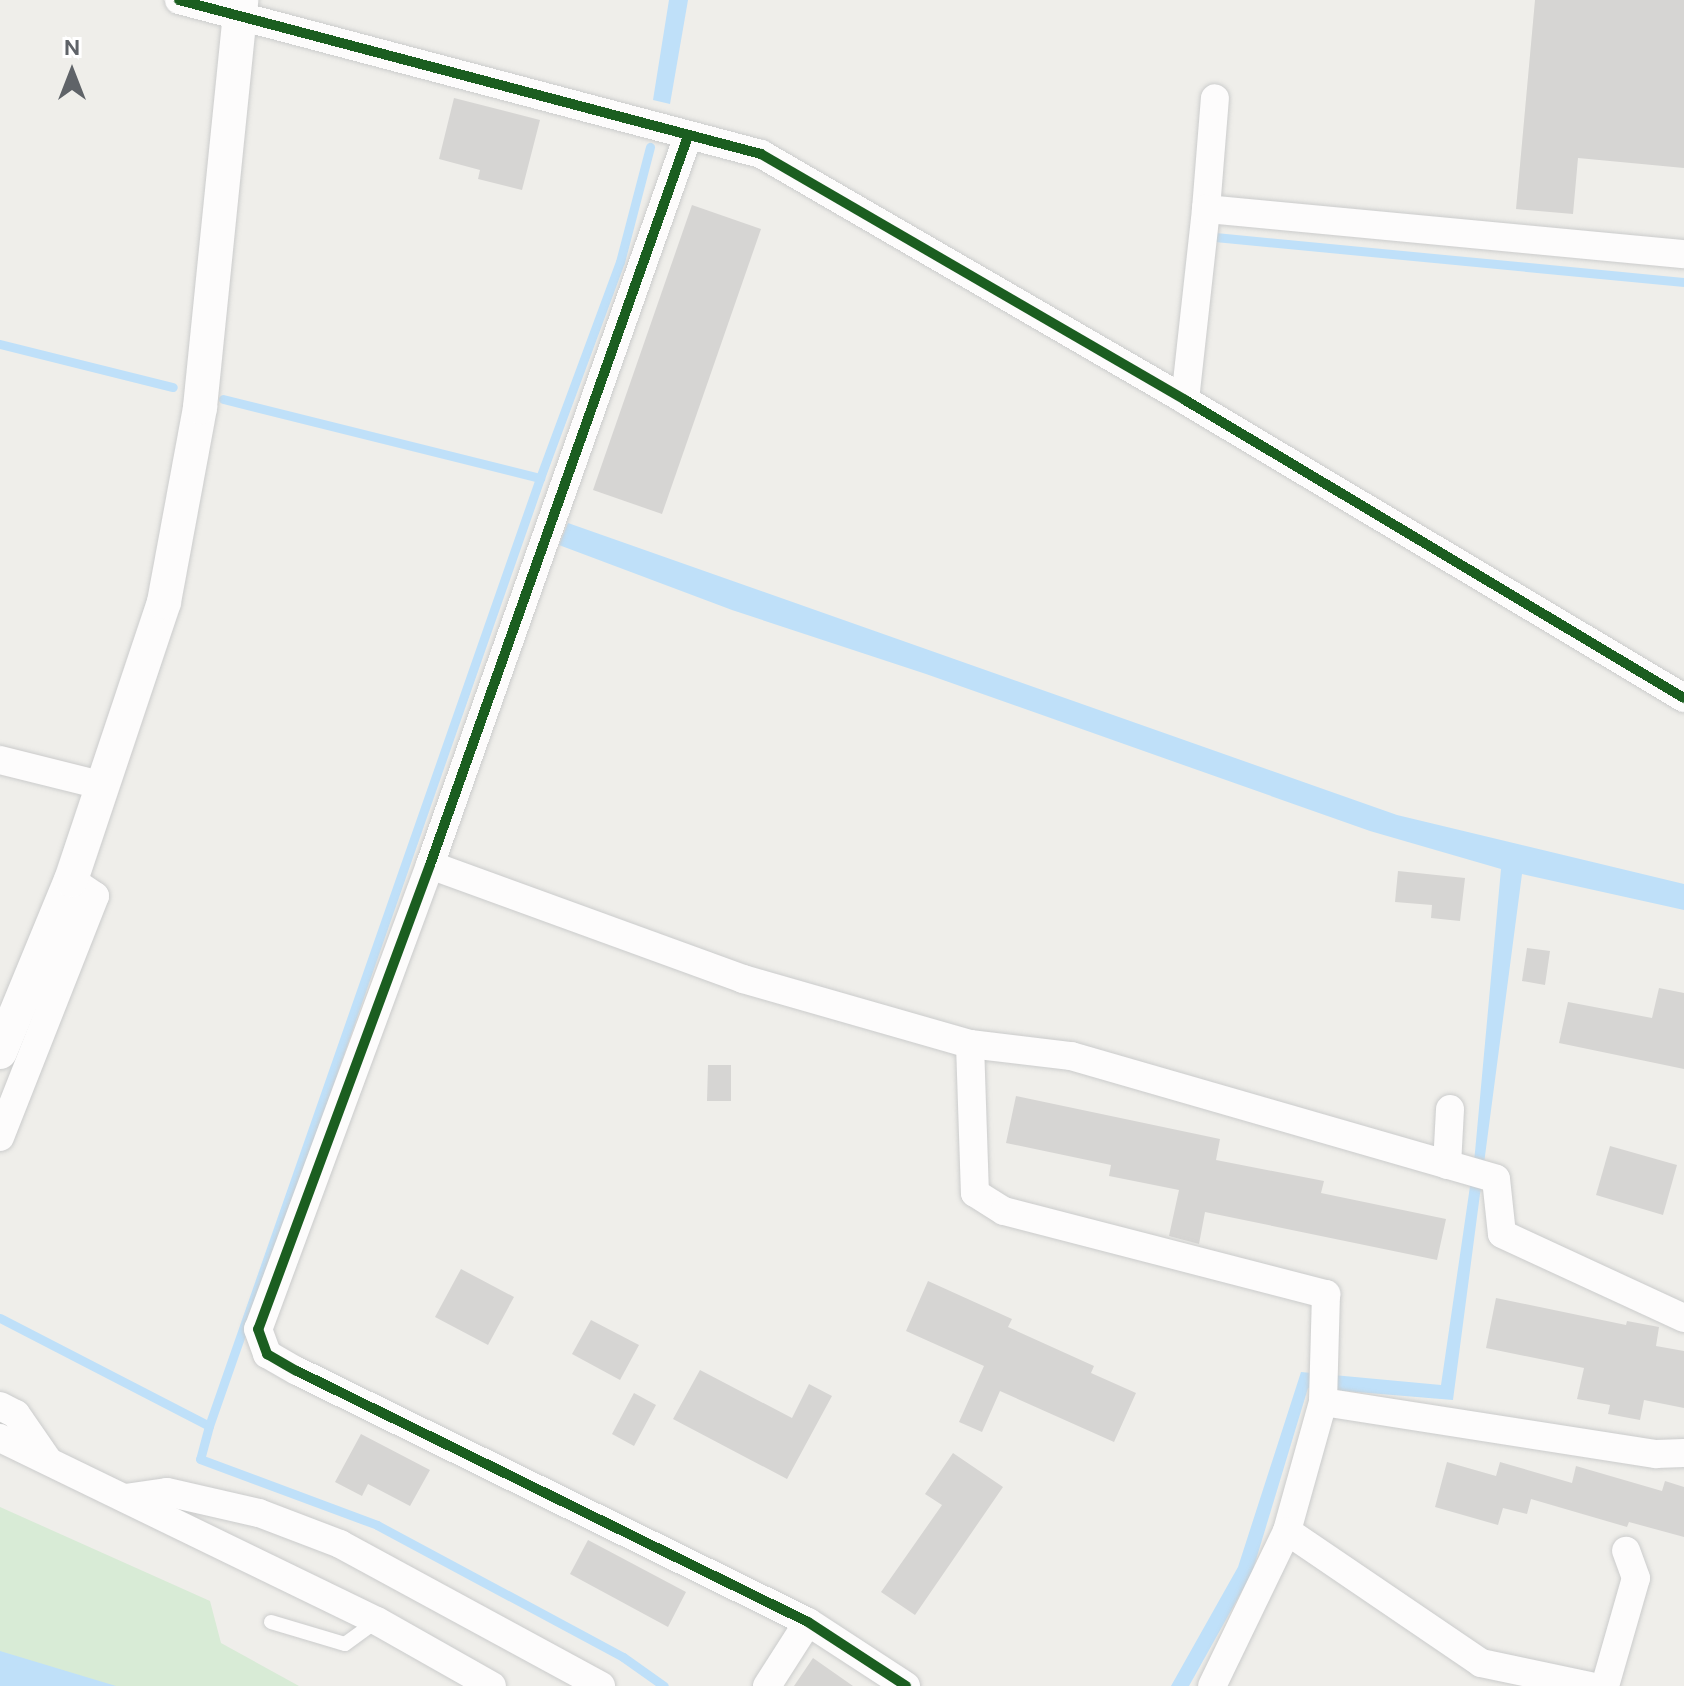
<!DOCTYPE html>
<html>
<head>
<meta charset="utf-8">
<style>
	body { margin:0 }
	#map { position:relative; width:1684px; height:1686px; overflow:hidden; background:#efeeea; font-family:"DM Sans",sans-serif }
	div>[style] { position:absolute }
	.green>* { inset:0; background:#d8ebd6 }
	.water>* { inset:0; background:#bfe0f9 }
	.stream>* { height:9px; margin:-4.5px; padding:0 4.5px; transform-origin:4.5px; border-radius:4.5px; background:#bfe0f9 }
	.building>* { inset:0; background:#d6d5d3 }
	.roads { filter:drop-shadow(0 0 2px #cbcccc) drop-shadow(0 0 2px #cbcccc) }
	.service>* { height:14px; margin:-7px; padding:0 7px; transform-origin:7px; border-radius:7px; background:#fdfcfc }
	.minor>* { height:28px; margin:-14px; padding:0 14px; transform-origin:14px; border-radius:14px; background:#fdfcfc }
	.tertiary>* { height:34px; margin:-17px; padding:0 17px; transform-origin:17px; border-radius:17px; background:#fdfcfc }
	.cycleway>* { height:10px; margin:-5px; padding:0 5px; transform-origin:5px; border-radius:5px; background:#1b5e20 }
	span { translate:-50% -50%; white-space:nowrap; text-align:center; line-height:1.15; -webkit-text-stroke:7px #fff; paint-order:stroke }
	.north { position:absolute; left:32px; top:32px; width:80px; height:80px; -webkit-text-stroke:6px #fff; paint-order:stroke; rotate:0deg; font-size:22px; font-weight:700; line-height:32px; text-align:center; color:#5f6368 }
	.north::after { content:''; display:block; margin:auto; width:28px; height:36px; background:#5f6368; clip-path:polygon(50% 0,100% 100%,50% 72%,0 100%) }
</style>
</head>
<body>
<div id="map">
	<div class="green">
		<div style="clip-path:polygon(0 1507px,210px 1601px,221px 1643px,299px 1686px,0 1686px)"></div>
	</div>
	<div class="water">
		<div style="clip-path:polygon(669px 0,688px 0,670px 104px,653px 100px)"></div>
		<div style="clip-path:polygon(1216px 233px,1684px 278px,1684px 287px,1215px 242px)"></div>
		<div style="clip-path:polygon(568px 523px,1397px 815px,1684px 884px,1684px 910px,1522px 874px,1453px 1400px,1308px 1388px,1252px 1573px,1189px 1686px,1171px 1686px,1238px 1567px,1301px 1372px,1441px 1385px,1475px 1152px,1501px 869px,1370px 831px,926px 674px,732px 610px,559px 545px)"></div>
		<div style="clip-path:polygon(0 1651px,116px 1686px,0 1686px)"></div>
	</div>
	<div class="stream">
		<div style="left:0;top:344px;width:178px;rotate:14deg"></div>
		<div style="left:223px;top:399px;width:327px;rotate:14deg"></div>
		<div style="left:0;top:1318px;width:235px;rotate:27.3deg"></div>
		<div style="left:209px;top:1426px;width:34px;rotate:105deg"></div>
		<div style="left:200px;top:1459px;width:189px;rotate:20.4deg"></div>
		<div style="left:377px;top:1525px;width:279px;rotate:28.2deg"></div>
		<div style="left:623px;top:1657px;width:50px;rotate:35.3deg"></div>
		<div style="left:209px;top:1426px;width:1004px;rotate:-70.75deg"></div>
		<div style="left:540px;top:478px;width:230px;rotate:-69.7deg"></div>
		<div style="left:620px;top:262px;width:119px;rotate:-75.4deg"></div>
	</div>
	<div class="building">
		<div style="clip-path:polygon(1535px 0,1684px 0,1684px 168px,1578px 158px,1573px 214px,1516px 209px)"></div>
		<div style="clip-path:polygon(454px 98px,540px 120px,522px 190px,478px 179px,480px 170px,439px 159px)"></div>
		<div style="clip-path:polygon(692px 205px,761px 229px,662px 514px,593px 490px)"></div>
		<div style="clip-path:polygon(1398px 871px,1465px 878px,1460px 921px,1431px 918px,1432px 905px,1395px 902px)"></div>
		<div style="clip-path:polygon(1527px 948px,1550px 951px,1545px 985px,1522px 981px)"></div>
		<div style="clip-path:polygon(1659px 988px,1684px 993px,1684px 1069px,1559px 1043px,1568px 1002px,1652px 1018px)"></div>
		<div style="clip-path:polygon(708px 1065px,731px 1065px,731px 1101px,707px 1101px)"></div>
		<div style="clip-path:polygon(1016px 1096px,1220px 1139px,1216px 1160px,1324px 1181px,1321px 1193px,1446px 1219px,1437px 1260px,1205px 1212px,1199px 1244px,1169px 1236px,1179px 1190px,1109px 1176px,1111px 1165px,1006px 1143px)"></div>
		<div style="clip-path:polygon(1610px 1146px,1677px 1165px,1663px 1215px,1596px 1195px)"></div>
		<div style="clip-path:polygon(461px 1269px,514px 1297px,488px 1345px,435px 1317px)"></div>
		<div style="clip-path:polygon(928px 1281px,1012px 1319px,1008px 1327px,1094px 1366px,1091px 1373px,1136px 1393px,1114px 1442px,1000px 1391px,982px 1432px,959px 1422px,984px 1366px,906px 1331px)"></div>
		<div style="clip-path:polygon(1496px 1298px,1626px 1325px,1627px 1321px,1659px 1327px,1656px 1346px,1684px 1351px,1684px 1408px,1644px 1400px,1640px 1420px,1608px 1414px,1610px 1405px,1577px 1399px,1584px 1368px,1486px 1348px)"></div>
		<div style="clip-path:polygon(591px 1320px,639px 1345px,620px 1380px,572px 1354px)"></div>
		<div style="clip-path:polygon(700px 1370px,792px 1418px,809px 1384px,832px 1396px,787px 1479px,673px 1419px)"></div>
		<div style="clip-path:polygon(634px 1393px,656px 1405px,634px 1446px,612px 1434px)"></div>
		<div style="clip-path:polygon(361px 1434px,430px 1470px,410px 1506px,368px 1484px,362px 1496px,335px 1482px)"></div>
		<div style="clip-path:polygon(953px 1453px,1003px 1487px,915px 1615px,881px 1592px,942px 1505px,925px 1494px)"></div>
		<div style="clip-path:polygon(1447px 1462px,1496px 1476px,1500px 1462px,1572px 1483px,1576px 1466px,1662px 1491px,1665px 1481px,1684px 1487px,1684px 1537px,1629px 1522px,1627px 1527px,1531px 1499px,1527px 1514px,1503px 1508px,1498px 1525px,1435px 1507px)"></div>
		<div style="clip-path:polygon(588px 1540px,686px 1592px,668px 1627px,570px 1574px)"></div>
		<div style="clip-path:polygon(813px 1658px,853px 1686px,794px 1686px)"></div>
	</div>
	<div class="roads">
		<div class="service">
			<div style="left:271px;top:1622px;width:77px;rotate:16.6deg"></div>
			<div style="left:345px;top:1644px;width:39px;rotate:-36deg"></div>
		</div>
		<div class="minor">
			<div style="left:179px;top:0;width:602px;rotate:14.82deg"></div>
			<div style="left:761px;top:154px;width:490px;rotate:30.1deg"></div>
			<div style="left:1185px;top:400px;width:581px;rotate:30.85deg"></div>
			<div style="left:688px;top:136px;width:773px;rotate:109.49deg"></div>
			<div style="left:430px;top:865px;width:495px;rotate:110.3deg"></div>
			<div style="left:258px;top:1329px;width:27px;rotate:70deg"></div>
			<div style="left:267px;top:1354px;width:34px;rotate:30deg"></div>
			<div style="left:297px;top:1371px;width:569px;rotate:26.16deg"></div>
			<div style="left:808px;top:1622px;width:117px;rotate:33.1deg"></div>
			<div style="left:1206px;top:209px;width:111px;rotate:-85.4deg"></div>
			<div style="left:1185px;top:400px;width:192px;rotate:-83.7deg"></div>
			<div style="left:1206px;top:209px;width:480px;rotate:5.4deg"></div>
			<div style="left:0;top:760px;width:107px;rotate:14deg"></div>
			<div style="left:430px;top:865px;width:333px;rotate:20deg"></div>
			<div style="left:743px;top:979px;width:236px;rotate:16deg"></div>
			<div style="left:970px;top:1044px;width:102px;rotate:6.8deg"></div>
			<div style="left:1071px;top:1056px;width:442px;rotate:16.1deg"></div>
			<div style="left:1496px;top:1179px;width:55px;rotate:83.8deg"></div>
			<div style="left:1502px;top:1234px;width:200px;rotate:24.8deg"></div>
			<div style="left:970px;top:1044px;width:149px;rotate:88.1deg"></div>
			<div style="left:975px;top:1193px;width:34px;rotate:32deg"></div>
			<div style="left:1004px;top:1211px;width:333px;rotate:14.5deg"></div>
			<div style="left:1326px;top:1294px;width:108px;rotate:91.6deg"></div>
			<div style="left:1323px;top:1402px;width:134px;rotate:105.6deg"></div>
			<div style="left:1287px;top:1531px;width:172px;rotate:115.8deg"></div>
			<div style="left:0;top:1137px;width:259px;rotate:-68.5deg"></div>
			<div style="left:95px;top:896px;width:29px;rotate:-146deg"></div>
			<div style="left:1447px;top:1165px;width:56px;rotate:-86.9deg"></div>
			<div style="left:1323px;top:1402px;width:337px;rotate:8.9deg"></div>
			<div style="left:1656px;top:1454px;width:28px;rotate:-2deg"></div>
			<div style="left:0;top:1406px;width:18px;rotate:27deg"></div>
			<div style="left:16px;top:1414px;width:55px;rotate:55.4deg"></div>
			<div style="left:0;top:1438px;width:419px;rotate:25.9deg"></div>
			<div style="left:377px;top:1621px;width:132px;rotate:29.5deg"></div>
			<div style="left:125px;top:1498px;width:42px;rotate:-8.1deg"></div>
			<div style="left:167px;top:1492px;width:94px;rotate:12.9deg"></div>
			<div style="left:259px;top:1513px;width:87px;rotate:20.9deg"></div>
			<div style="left:340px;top:1544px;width:297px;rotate:28.5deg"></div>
			<div style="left:1287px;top:1531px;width:235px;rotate:34.2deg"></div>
			<div style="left:1481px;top:1663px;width:111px;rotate:11.9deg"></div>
			<div style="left:767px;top:1686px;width:76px;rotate:-57.4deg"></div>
			<div style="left:1605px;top:1686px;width:112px;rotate:-74deg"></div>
			<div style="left:1636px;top:1578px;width:29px;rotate:-110deg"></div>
		</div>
		<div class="tertiary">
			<div style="left:0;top:1052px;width:186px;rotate:-67.6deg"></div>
			<div style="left:71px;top:880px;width:293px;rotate:-71.5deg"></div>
			<div style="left:164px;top:602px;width:198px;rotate:-79.5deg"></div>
			<div style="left:200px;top:407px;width:409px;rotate:-84.2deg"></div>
		</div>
	</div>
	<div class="cycleway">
		<div style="left:179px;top:0;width:602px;rotate:14.82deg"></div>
		<div style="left:761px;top:154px;width:490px;rotate:30.1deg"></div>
		<div style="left:1185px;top:400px;width:581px;rotate:30.85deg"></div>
		<div style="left:688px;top:136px;width:773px;rotate:109.49deg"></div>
		<div style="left:430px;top:865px;width:495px;rotate:110.3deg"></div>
		<div style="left:258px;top:1329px;width:27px;rotate:70deg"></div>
		<div style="left:267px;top:1354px;width:34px;rotate:30deg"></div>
		<div style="left:297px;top:1371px;width:569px;rotate:26.16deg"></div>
		<div style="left:808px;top:1622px;width:117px;rotate:33.1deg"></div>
	</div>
	<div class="north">N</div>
</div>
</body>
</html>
